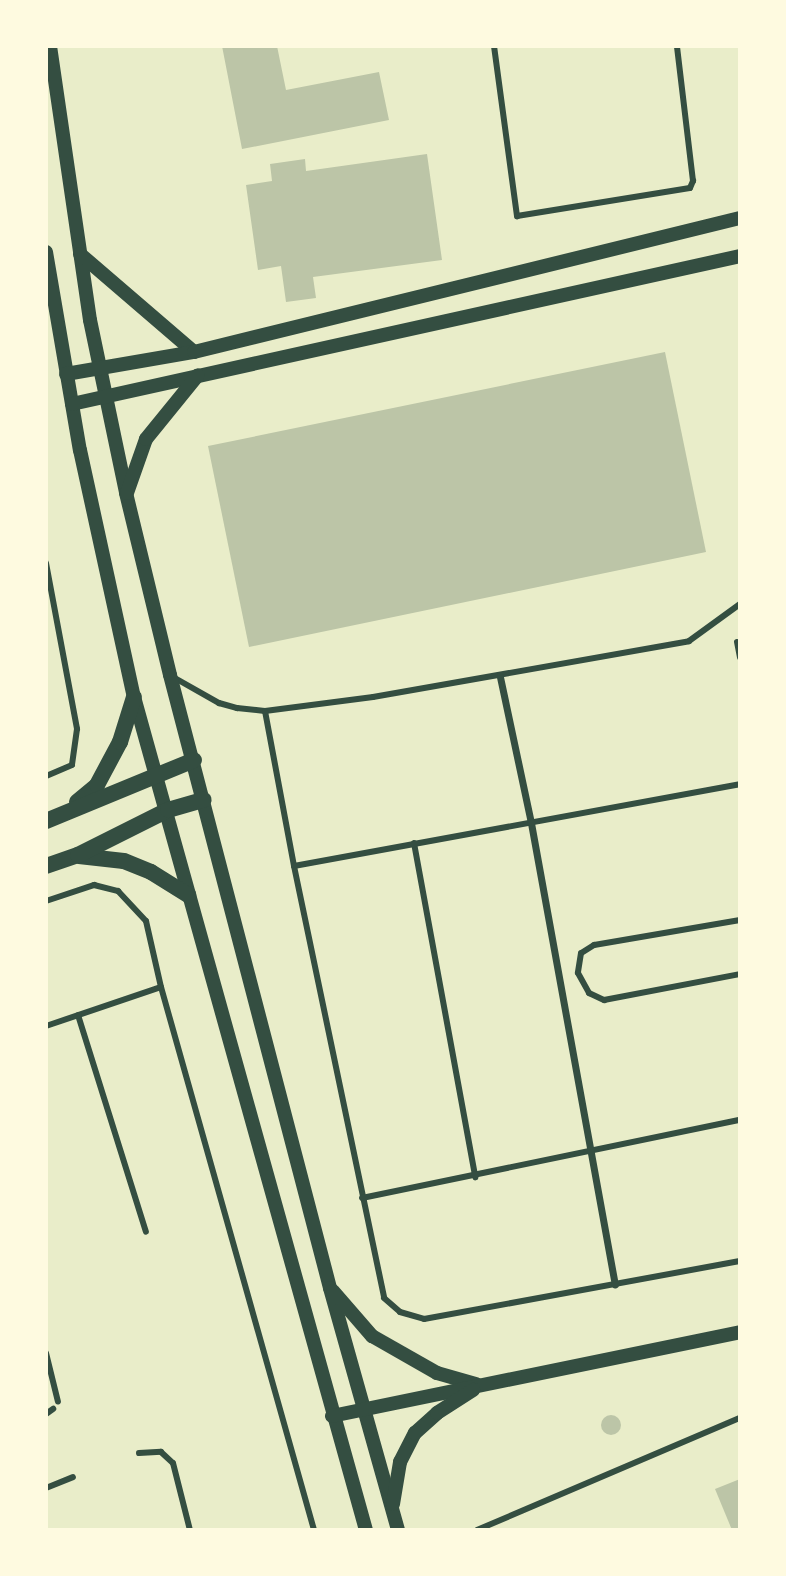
<!DOCTYPE html>
<html>
<head>
<meta charset="utf-8">
<style>
	body { margin:0 }
	#map { position:relative; width:786px; height:1576px; overflow:hidden; background:#e9edc9; font-family:Montserrat,sans-serif }
	div>[style] { position:absolute }
	.building>* { inset:0; background:#bcc5a7 }
	.round { border-radius:50% }
	.service>* { height:6px; margin:-3px; padding:0 3px; transform-origin:3px; border-radius:3px; background:#344e41 }
	.pedestrian>* { height:7px; margin:-3.5px; padding:0 3.5px; transform-origin:3.5px; border-radius:3.5px; background:#344e41 }
	.tertiary>* { height:14px; margin:-7px; padding:0 7px; transform-origin:7px; border-radius:7px; background:#344e41 }
	.secondary>* { height:16px; margin:-8px; padding:0 8px; transform-origin:8px; border-radius:8px; background:#344e41 }
	span { translate:-50% -50%; white-space:nowrap; text-align:center; line-height:1.15; -webkit-text-stroke:8px #fefae0; paint-order:stroke }
	.frame { position:absolute; inset:0; border:48px solid #fefae0; pointer-events:none }
</style>
</head>
<body>
<div id="map">
	<div class="building">
		<div style="clip-path:polygon(222px 46px,277px 46px,286px 90px,379px 72px,389px 120px,242px 149px)"></div>
		<div style="clip-path:polygon(427px 154px,442px 260px,313px 277px,316px 298px,286px 302px,281px 266px,258px 270px,246px 185px,272px 181px,270px 164px,305px 159px,306px 171px)"></div>
		<div style="clip-path:polygon(665px 352px,706px 552px,249px 647px,208px 446px)"></div>
		<div class="round" style="left:601px;top:1415px;width:20px;height:20px"></div>
		<div style="clip-path:polygon(740px 1479px,740px 1530px,732px 1530px,715px 1489px)"></div>
	</div>
	<div class="service">
		<div style="left:494px;top:46px;width:172px;rotate:82.3deg"></div>
		<div style="left:517px;top:216px;width:175px;rotate:-9.2deg"></div>
		<div style="left:690px;top:188px;width:8px;rotate:-67deg"></div>
		<div style="left:693px;top:181px;width:136px;rotate:-96.8deg"></div>
		<div style="left:46px;top:563px;width:169px;rotate:79.4deg"></div>
		<div style="left:77px;top:729px;width:36px;rotate:98deg"></div>
		<div style="left:72px;top:765px;width:28px;rotate:157deg"></div>
		<div style="left:737px;top:642px;width:16px;rotate:79deg"></div>
		<div style="left:173px;top:677px;width:53px;rotate:29.5deg"></div>
		<div style="left:219px;top:703px;width:19px;rotate:16deg"></div>
		<div style="left:237px;top:708px;width:28px;rotate:6deg"></div>
		<div style="left:265px;top:711px;width:109px;rotate:-7.4deg"></div>
		<div style="left:373px;top:697px;width:321px;rotate:-10deg"></div>
		<div style="left:689px;top:641px;width:63px;rotate:-36deg"></div>
		<div style="left:265px;top:711px;width:158px;rotate:79.4deg"></div>
		<div style="left:294px;top:866px;width:441px;rotate:78.2deg"></div>
		<div style="left:384px;top:1298px;width:21px;rotate:41deg"></div>
		<div style="left:400px;top:1312px;width:25px;rotate:16deg"></div>
		<div style="left:424px;top:1319px;width:321px;rotate:-10.4deg"></div>
		<div style="left:414px;top:843px;width:340px;rotate:79.6deg"></div>
		<div style="left:294px;top:866px;width:453px;rotate:-10.4deg"></div>
		<div style="left:46px;top:901px;width:51px;rotate:-18.4deg"></div>
		<div style="left:94px;top:885px;width:25px;rotate:14deg"></div>
		<div style="left:118px;top:891px;width:41px;rotate:47deg"></div>
		<div style="left:146px;top:921px;width:68px;rotate:77.2deg"></div>
		<div style="left:161px;top:987px;width:564px;rotate:74.26deg"></div>
		<div style="left:740px;top:920px;width:148px;rotate:170.3deg"></div>
		<div style="left:594px;top:945px;width:15px;rotate:148deg"></div>
		<div style="left:581px;top:953px;width:20px;rotate:99deg"></div>
		<div style="left:578px;top:973px;width:23px;rotate:61deg"></div>
		<div style="left:589px;top:993px;width:17px;rotate:25deg"></div>
		<div style="left:604px;top:1000px;width:138px;rotate:-10.8deg"></div>
		<div style="left:78px;top:1015px;width:227px;rotate:72.6deg"></div>
		<div style="left:46px;top:1026px;width:121px;rotate:-18.7deg"></div>
		<div style="left:362px;top:1198px;width:386px;rotate:-11.7deg"></div>
		<div style="left:46px;top:1353px;width:50px;rotate:76.2deg"></div>
		<div style="left:46px;top:1414px;width:9px;rotate:-36deg"></div>
		<div style="left:139px;top:1453px;width:22px;rotate:-3deg"></div>
		<div style="left:161px;top:1452px;width:16px;rotate:43deg"></div>
		<div style="left:173px;top:1463px;width:69px;rotate:75.8deg"></div>
		<div style="left:46px;top:1488px;width:29px;rotate:-22deg"></div>
		<div style="left:477px;top:1530px;width:286px;rotate:-23.1deg"></div>
	</div>
	<div class="pedestrian">
		<div style="left:500px;top:677px;width:149px;rotate:78deg"></div>
		<div style="left:531px;top:823px;width:469px;rotate:79.7deg"></div>
	</div>
	<div class="tertiary">
		<div style="left:50px;top:46px;width:277px;rotate:81.7deg"></div>
		<div style="left:90px;top:320px;width:177px;rotate:78.2deg"></div>
		<div style="left:126px;top:493px;width:187px;rotate:76.4deg"></div>
		<div style="left:170px;top:675px;width:634px;rotate:75.37deg"></div>
		<div style="left:330px;top:1288px;width:251px;rotate:74.3deg"></div>
		<div style="left:46px;top:252px;width:201px;rotate:80.3deg"></div>
		<div style="left:80px;top:450px;width:253px;rotate:77.7deg"></div>
		<div style="left:134px;top:697px;width:865px;rotate:74.44deg"></div>
		<div style="left:80px;top:254px;width:150px;rotate:40.7deg"></div>
		<div style="left:66px;top:374px;width:130px;rotate:-9.8deg"></div>
		<div style="left:194px;top:352px;width:562px;rotate:-13.79deg"></div>
		<div style="left:72px;top:404px;width:684px;rotate:-12.49deg"></div>
		<div style="left:127px;top:493px;width:57px;rotate:-70.6deg"></div>
		<div style="left:146px;top:439px;width:82px;rotate:-50.9deg"></div>
		<div style="left:333px;top:1291px;width:60px;rotate:49.1deg"></div>
		<div style="left:372px;top:1336px;width:75px;rotate:29.6deg"></div>
		<div style="left:437px;top:1373px;width:41px;rotate:15.8deg"></div>
		<div style="left:332px;top:1416px;width:417px;rotate:-11.6deg"></div>
		<div style="left:393px;top:1504px;width:43px;rotate:-80.5deg"></div>
		<div style="left:400px;top:1462px;width:33px;rotate:-63deg"></div>
		<div style="left:415px;top:1433px;width:30px;rotate:-42deg"></div>
		<div style="left:437px;top:1413px;width:43px;rotate:-32.6deg"></div>
	</div>
	<div class="secondary">
		<div style="left:77px;top:802px;width:26px;rotate:-40deg"></div>
		<div style="left:97px;top:785px;width:49px;rotate:-61.9deg"></div>
		<div style="left:120px;top:742px;width:47px;rotate:-72.7deg"></div>
		<div style="left:46px;top:821px;width:160px;rotate:-22.4deg"></div>
		<div style="left:79px;top:856px;width:45px;rotate:6.3deg"></div>
		<div style="left:124px;top:861px;width:29px;rotate:22deg"></div>
		<div style="left:151px;top:872px;width:44px;rotate:31.9deg"></div>
		<div style="left:46px;top:866px;width:34px;rotate:-19deg"></div>
		<div style="left:78px;top:855px;width:101px;rotate:-26.6deg"></div>
		<div style="left:168px;top:810px;width:37px;rotate:-16deg"></div>
	</div>
	<div class="frame"></div>
</div>
</body>
</html>
